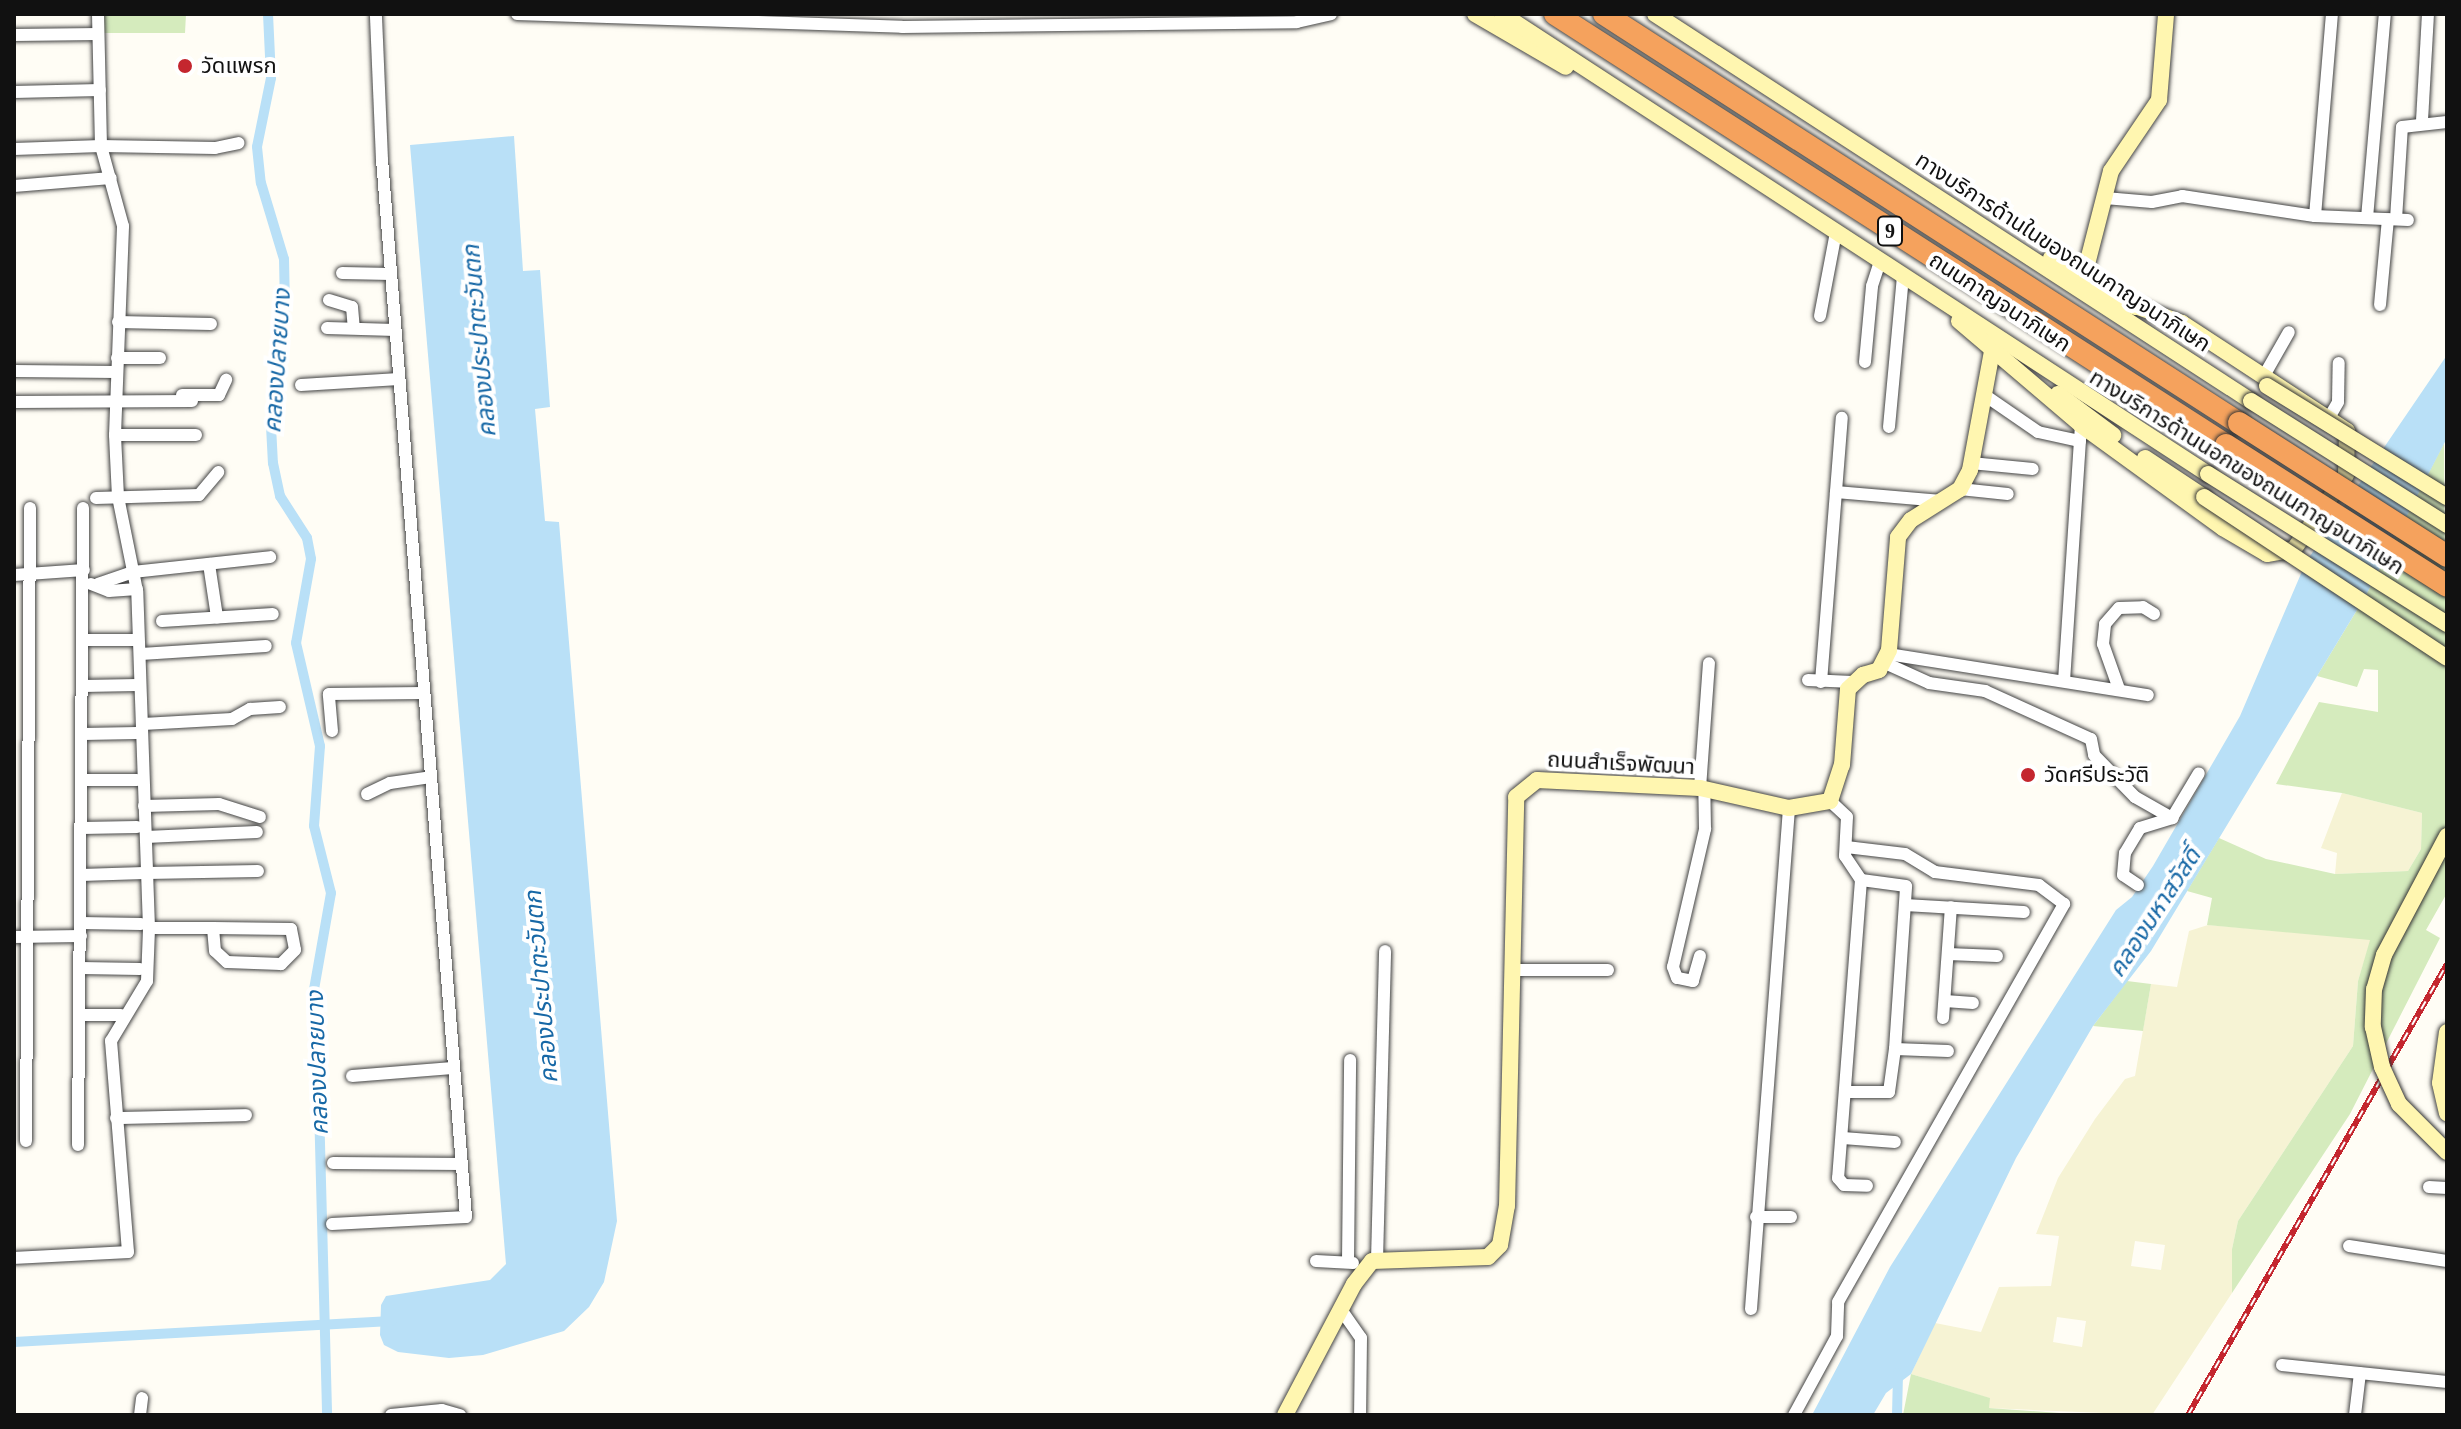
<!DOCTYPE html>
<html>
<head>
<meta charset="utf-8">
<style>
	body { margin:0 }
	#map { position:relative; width:2461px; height:1429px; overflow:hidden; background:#fffdf5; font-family:"Times New Roman","Noto Sans Thai",serif }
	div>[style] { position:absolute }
	.farmland>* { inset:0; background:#f6f3d4 }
	.green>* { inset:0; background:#d5ebbd }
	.water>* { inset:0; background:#b9e0f7 }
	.canal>* { height:10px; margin:-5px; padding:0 5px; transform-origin:5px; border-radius:5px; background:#b9e0f7 }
	.roads { filter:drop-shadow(0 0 2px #444) drop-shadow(0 0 2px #444) }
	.street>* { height:12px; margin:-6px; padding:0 6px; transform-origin:6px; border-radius:6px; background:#fff }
	.secondary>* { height:16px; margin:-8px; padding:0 8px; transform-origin:8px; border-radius:8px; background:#fff6b0 }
	.highway>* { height:22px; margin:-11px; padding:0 11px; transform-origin:11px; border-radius:11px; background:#f5a25d }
	.rail>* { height:6px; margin-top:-3px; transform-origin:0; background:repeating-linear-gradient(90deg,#fff 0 9px,#c4262e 0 18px); box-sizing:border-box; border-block:2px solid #c4262e }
	.bridges { filter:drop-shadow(0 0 2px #333) drop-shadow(0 0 2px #333) }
	.secondary-bridge>* { height:16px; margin:-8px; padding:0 8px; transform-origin:8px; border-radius:8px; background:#fff6b0 }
	.highway-bridge>* { height:22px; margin:-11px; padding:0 11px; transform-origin:11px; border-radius:11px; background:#f5a25d }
	.dots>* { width:22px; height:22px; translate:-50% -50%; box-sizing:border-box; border:4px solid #fff; border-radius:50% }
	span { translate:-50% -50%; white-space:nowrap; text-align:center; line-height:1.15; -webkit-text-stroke:8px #fff; paint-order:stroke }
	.shield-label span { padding:2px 6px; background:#fff; border:2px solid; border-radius:6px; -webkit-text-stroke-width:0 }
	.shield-label { font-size:20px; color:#111; font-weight:700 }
	.poi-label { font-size:22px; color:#111 }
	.left { translate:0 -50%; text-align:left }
	.street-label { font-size:22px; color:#111 }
	.water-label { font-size:24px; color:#1768a6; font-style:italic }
	.frame { position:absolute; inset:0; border:16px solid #111; pointer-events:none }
</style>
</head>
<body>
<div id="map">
	<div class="farmland">
		<div style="clip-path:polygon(2342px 793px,2422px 813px,2421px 849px,2408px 871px,2335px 874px,2337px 853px,2321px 848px)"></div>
		<div style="clip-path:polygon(evenodd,2208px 925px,2371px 939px,2358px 981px,2353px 1046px,2238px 1221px,2232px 1249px,2232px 1293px,2152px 1415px,1988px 1408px,1989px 1398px,1911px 1374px,1935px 1323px,1981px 1332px,1999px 1287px,2051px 1286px,2059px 1236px,2036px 1234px,2058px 1178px,2095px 1119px,2125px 1079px,2135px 1076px,2151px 984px,2177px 987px,2189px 931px,2208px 925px,2135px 1241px,2165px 1245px,2161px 1270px,2131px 1266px,2135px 1241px,2208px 925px,2057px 1317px,2086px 1321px,2082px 1347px,2053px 1342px,2057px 1317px)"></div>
	</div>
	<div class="green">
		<div style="clip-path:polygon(100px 14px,186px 14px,185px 33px,100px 33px)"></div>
		<div style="clip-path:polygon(2444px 443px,2447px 893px,2426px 930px,2440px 938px,2350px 1114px,2232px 1293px,2232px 1249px,2238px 1221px,2353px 1046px,2358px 981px,2370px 940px,2207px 925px,2212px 898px,2187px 891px,2219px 838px,2266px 859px,2335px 874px,2408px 871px,2421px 849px,2422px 813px,2342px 793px,2276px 784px,2319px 702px,2378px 712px,2378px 670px,2364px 669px,2357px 687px,2317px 676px,2366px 595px)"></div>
		<div style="clip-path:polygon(2127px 981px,2151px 984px,2143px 1031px,2093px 1026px)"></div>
		<div style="clip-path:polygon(1911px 1374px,1990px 1398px,1989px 1408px,2087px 1415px,1903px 1415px)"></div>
	</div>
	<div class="water">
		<div style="clip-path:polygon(514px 136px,523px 271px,540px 270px,550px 407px,535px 409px,545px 521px,559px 522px,617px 1221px,604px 1282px,589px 1307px,564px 1331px,483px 1355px,449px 1358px,398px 1352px,384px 1345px,380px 1335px,381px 1305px,386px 1296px,490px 1280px,506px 1264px,410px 145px)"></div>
		<div style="clip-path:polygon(2447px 355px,2447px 438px,2366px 595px,2151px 951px,2093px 1026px,2016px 1158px,1911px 1374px,1886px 1393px,1873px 1415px,1812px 1415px,1890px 1267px,2116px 910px,2132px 897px,2153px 866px,2240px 716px,2306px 562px)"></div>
	</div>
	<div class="canal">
		<div style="left:268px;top:14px;width:64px;rotate:87.3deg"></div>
		<div style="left:271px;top:78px;width:70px;rotate:101.5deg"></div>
		<div style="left:257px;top:147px;width:36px;rotate:84deg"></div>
		<div style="left:261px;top:183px;width:79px;rotate:73.2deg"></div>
		<div style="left:284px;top:259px;width:49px;rotate:88.8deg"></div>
		<div style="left:285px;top:308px;width:119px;rotate:96.8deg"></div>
		<div style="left:271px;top:426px;width:37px;rotate:87deg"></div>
		<div style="left:273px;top:463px;width:34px;rotate:78deg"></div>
		<div style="left:280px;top:496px;width:50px;rotate:57.3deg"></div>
		<div style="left:307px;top:538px;width:21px;rotate:79deg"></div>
		<div style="left:311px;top:559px;width:85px;rotate:100.1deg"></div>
		<div style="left:296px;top:643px;width:106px;rotate:76.9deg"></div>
		<div style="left:320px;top:746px;width:80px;rotate:94.3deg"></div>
		<div style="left:314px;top:826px;width:69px;rotate:75.8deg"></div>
		<div style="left:331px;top:893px;width:110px;rotate:100deg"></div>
		<div style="left:312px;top:1001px;width:28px;rotate:80deg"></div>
		<div style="left:317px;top:1029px;width:386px;rotate:88.5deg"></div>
		<div style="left:14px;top:1342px;width:378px;rotate:-3.2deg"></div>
		<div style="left:1897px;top:1415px;width:42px;rotate:-88.6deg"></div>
	</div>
	<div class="roads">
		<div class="street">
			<div style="left:517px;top:14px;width:385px;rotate:1.9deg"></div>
			<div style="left:902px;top:27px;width:395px;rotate:-0.7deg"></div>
			<div style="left:1297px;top:22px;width:35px;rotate:-13deg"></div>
			<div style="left:14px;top:35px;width:84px;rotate:-0.7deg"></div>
			<div style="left:14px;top:92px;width:86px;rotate:-1.3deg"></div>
			<div style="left:2422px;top:121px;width:107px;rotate:-86.8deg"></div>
			<div style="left:14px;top:149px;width:87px;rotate:-2deg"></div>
			<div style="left:101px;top:146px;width:132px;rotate:-91.3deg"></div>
			<div style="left:14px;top:186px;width:97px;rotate:-4.7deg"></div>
			<div style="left:2105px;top:198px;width:47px;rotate:4.9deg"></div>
			<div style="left:2152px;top:202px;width:31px;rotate:-11deg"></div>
			<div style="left:2182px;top:196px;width:134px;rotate:8.6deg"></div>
			<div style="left:2315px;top:216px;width:93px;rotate:2.5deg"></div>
			<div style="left:2315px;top:216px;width:203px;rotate:-85.2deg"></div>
			<div style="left:2367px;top:218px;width:205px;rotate:-85deg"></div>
			<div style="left:2396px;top:219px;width:92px;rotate:-86.3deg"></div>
			<div style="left:2402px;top:127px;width:45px;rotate:-6.3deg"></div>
			<div style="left:342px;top:273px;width:49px;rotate:1.2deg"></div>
			<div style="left:329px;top:300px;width:24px;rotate:17deg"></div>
			<div style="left:352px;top:307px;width:21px;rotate:85deg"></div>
			<div style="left:2380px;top:305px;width:86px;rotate:-84.7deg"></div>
			<div style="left:1820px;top:316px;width:86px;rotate:-79.2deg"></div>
			<div style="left:118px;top:322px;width:93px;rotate:1.2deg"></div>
			<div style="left:327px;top:328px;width:68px;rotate:1.7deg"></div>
			<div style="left:117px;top:358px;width:43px"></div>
			<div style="left:1865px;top:362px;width:76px;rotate:-84.7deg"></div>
			<div style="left:1872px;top:286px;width:26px;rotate:-72deg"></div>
			<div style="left:14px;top:371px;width:102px;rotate:0.6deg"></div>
			<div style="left:2265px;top:374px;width:48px;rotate:-60.3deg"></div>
			<div style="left:301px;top:385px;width:98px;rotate:-3.5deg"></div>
			<div style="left:1983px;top:394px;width:67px;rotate:34.6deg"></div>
			<div style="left:2038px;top:432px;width:43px;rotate:12.1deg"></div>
			<div style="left:182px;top:395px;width:37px"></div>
			<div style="left:219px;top:395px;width:17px;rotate:-65deg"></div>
			<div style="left:14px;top:402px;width:178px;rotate:-0.3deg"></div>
			<div style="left:2330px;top:416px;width:16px;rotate:-60deg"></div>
			<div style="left:2338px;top:402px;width:39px;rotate:-89deg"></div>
			<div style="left:1889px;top:427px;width:152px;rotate:-84.7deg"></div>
			<div style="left:115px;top:435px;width:81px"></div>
			<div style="left:1971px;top:463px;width:62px;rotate:5.5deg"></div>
			<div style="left:1960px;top:489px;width:48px;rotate:5.9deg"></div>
			<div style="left:1836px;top:492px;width:106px;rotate:4.9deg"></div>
			<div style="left:96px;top:498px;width:103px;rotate:-1.7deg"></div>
			<div style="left:199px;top:495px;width:30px;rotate:-50deg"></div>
			<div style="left:209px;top:564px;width:54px;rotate:81.4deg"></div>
			<div style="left:14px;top:575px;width:70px;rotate:-4.1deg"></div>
			<div style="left:91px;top:584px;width:19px;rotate:21deg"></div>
			<div style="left:109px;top:591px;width:28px;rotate:-4deg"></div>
			<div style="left:98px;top:584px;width:37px;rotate:-19deg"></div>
			<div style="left:133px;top:572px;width:138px;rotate:-6.2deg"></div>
			<div style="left:162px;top:621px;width:111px;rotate:-3.6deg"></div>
			<div style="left:83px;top:640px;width:54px"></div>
			<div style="left:141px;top:654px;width:125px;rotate:-3.7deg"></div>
			<div style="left:1888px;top:654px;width:263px;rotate:9deg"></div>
			<div style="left:1885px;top:663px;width:48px;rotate:24.4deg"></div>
			<div style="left:1929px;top:683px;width:57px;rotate:8.1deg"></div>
			<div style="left:1985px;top:691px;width:116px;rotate:24.4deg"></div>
			<div style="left:2091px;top:739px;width:16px;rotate:79deg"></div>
			<div style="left:2094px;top:755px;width:59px;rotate:45.7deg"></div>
			<div style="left:2135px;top:797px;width:43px;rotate:29.6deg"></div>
			<div style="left:1808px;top:680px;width:44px;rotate:2.6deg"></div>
			<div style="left:2064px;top:681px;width:257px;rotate:-86.2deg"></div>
			<div style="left:1821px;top:682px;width:265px;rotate:-85.5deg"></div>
			<div style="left:83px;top:686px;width:54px;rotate:-1.1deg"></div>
			<div style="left:2119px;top:689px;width:48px;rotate:-109.6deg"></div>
			<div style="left:2103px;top:644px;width:20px;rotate:-84deg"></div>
			<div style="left:2105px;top:624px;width:21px;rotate:-49deg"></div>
			<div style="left:2119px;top:608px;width:24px;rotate:-2deg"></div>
			<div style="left:2143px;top:607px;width:13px;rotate:32deg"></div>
			<div style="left:143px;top:724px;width:89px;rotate:-3.2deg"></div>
			<div style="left:232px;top:719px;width:21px;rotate:-29deg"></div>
			<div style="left:250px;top:709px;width:30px;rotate:-4deg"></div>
			<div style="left:332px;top:731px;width:37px;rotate:-95deg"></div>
			<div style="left:329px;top:694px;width:95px;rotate:-0.6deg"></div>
			<div style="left:83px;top:734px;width:54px;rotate:-1.1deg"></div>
			<div style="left:82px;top:780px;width:55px"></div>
			<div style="left:1700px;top:788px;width:125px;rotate:-85.9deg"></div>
			<div style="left:367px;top:794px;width:25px;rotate:-26deg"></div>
			<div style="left:390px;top:783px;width:41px;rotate:-8.3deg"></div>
			<div style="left:1830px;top:801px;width:23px;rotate:43deg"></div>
			<div style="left:1847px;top:817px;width:39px;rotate:93deg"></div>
			<div style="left:1845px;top:856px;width:29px;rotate:56deg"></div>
			<div style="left:1861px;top:880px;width:299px;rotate:94.4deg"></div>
			<div style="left:1838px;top:1178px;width:9px;rotate:49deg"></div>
			<div style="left:1844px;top:1185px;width:23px;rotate:2deg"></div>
			<div style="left:144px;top:806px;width:75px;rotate:-1.5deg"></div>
			<div style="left:219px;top:804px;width:43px;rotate:17.6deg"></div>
			<div style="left:82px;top:828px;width:55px;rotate:-1deg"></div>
			<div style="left:146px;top:837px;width:111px;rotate:-2.6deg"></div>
			<div style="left:147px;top:873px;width:111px;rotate:-1deg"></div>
			<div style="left:81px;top:875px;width:63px;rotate:-1.8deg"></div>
			<div style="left:2138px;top:885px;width:18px;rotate:-146deg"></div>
			<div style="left:2123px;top:875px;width:22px;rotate:-85deg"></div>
			<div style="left:2125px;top:853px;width:29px;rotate:-59deg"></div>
			<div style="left:2140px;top:828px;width:34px;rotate:-17deg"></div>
			<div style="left:2172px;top:818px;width:52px;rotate:-59deg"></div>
			<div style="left:1905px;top:905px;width:119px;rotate:3.4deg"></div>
			<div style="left:81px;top:923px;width:60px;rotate:1deg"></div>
			<div style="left:149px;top:928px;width:64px"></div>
			<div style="left:213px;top:928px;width:78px;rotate:0.7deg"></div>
			<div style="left:291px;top:929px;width:21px;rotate:79deg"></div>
			<div style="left:295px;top:950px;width:20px;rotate:135deg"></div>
			<div style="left:281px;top:964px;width:54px;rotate:-177.9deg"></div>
			<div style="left:227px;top:962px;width:16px;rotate:-137deg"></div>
			<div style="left:215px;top:951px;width:23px;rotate:-95deg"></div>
			<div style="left:14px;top:937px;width:67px;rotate:-0.9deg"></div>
			<div style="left:1948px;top:954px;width:49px;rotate:2.3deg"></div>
			<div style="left:1700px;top:956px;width:26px;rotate:106deg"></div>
			<div style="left:1693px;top:981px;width:16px;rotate:-169deg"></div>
			<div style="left:1677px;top:978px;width:12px;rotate:-110deg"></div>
			<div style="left:1673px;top:967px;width:142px;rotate:-76.9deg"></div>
			<div style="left:1705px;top:829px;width:39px;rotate:-91deg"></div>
			<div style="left:81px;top:968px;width:59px;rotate:1deg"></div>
			<div style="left:1513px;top:970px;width:95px"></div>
			<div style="left:1945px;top:1001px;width:28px;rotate:4deg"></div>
			<div style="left:80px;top:1015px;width:41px"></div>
			<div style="left:1943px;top:1018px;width:111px;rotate:-85.9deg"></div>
			<div style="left:1895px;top:1049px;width:53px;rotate:2.2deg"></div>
			<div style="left:352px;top:1076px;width:101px;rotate:-4.5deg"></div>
			<div style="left:1846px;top:1092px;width:43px"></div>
			<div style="left:1889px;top:1092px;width:43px;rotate:-82.1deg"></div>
			<div style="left:1895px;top:1049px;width:163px;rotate:-86.1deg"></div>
			<div style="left:1906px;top:886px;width:45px;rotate:-172.4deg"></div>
			<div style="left:116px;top:1118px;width:130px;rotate:-1.3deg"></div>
			<div style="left:1843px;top:1138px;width:52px;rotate:4.4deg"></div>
			<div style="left:26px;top:1141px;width:633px;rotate:-89.64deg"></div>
			<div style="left:78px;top:1145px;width:637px;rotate:-89.55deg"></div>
			<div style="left:333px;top:1163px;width:128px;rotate:0.4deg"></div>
			<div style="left:2429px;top:1187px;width:18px;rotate:3deg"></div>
			<div style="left:1756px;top:1217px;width:35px"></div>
			<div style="left:332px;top:1224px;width:134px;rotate:-3deg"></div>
			<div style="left:466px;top:1217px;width:1060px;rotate:-94.54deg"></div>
			<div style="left:382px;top:160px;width:146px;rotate:-92.4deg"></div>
			<div style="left:2349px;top:1246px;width:99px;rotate:8.7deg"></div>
			<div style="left:14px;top:1258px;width:114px;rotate:-3deg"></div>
			<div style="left:128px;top:1252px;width:212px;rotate:-94.6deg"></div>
			<div style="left:111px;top:1041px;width:70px;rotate:-59deg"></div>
			<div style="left:147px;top:981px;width:53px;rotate:-87.8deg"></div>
			<div style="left:149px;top:928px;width:337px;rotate:-92deg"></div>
			<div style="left:137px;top:591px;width:96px;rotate:-101.4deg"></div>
			<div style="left:118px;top:497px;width:62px;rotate:-92.8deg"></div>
			<div style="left:115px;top:435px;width:209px;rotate:-87.8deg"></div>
			<div style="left:123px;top:226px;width:83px;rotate:-105.4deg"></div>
			<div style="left:101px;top:146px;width:114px;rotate:1deg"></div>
			<div style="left:215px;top:148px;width:24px;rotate:-12deg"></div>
			<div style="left:1377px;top:1260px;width:309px;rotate:-88.5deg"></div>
			<div style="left:1316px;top:1261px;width:37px;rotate:3deg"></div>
			<div style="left:1348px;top:1262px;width:202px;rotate:-89.4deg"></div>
			<div style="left:1751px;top:1309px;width:502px;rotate:-85.66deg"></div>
			<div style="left:1342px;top:1311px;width:33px;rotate:55deg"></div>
			<div style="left:1361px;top:1338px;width:77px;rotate:90.7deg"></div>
			<div style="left:2282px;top:1365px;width:166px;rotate:5.9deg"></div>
			<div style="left:140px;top:1415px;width:17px;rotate:-83deg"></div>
			<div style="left:391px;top:1415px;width:51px;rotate:-5.6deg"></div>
			<div style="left:442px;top:1410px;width:19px;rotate:16deg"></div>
			<div style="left:1794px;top:1415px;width:90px;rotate:-61.4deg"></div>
			<div style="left:1837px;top:1336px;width:34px;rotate:-88deg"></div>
			<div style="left:1838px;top:1302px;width:458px;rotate:-60.4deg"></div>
			<div style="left:2064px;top:904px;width:31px;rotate:-143deg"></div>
			<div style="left:2039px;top:885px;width:105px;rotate:-172.9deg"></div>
			<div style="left:1935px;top:872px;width:35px;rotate:-149deg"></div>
			<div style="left:1905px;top:854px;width:59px;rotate:-173.2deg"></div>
			<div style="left:2355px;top:1415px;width:42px;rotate:-83.2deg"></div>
		</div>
		<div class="secondary">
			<div style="left:1475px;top:14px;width:105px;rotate:30.2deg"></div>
			<div style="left:1502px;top:14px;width:843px;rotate:33.09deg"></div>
			<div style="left:1655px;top:14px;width:711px;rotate:33deg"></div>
			<div style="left:2051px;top:258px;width:97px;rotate:30.3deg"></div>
			<div style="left:2084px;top:276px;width:108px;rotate:-75.6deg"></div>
			<div style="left:2111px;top:171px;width:86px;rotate:-55.9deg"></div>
			<div style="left:2159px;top:100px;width:86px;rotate:-85.3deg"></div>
			<div style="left:1959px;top:321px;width:160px;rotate:40.4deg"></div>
			<div style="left:2081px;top:425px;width:175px;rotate:36deg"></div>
			<div style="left:2223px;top:528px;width:51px;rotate:30.6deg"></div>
			<div style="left:2267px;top:554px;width:27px;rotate:-10deg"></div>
			<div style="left:2294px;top:549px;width:90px;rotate:-54.9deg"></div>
			<div style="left:2346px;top:475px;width:44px;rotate:-88.7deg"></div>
			<div style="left:2347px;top:431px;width:197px;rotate:-146.8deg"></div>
			<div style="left:2182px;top:323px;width:59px;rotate:-160deg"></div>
			<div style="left:2058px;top:394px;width:69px;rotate:36.7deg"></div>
			<div style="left:2145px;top:458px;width:71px;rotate:33.5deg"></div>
			<div style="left:2447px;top:1032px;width:51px;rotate:97.8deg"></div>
			<div style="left:2440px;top:1083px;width:31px;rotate:77deg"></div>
			<div style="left:1285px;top:1415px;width:148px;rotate:-62.2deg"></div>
			<div style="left:1354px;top:1284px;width:29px;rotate:-52deg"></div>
			<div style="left:1372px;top:1261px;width:116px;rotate:-2deg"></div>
			<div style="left:1488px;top:1257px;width:17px;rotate:-45deg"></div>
			<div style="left:1500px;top:1245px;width:40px;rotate:-80deg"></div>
			<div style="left:1507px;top:1206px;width:409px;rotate:-88.7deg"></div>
			<div style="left:1516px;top:797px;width:27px;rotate:-39deg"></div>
			<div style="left:1537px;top:780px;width:163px;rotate:2.8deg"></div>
			<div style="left:1700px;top:788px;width:91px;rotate:12.7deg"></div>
			<div style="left:1789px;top:808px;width:42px;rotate:-9.7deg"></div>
			<div style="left:1830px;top:801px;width:38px;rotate:-72deg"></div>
			<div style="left:1842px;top:765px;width:76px;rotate:-85.5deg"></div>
			<div style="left:1848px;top:689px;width:21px;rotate:-43deg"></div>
			<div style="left:1863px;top:675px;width:17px;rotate:-17deg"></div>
			<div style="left:1879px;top:670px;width:22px;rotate:-63deg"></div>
			<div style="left:1889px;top:650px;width:113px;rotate:-85.4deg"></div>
			<div style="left:1898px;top:537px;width:21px;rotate:-53deg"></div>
			<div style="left:1911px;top:520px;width:58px;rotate:-32.3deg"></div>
			<div style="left:1960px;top:489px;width:21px;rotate:-62deg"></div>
			<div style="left:1970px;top:470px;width:121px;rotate:-79.5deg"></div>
		</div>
		<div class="highway">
			<div style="left:1555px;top:14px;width:797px;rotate:32.71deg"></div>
			<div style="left:1604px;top:14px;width:755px;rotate:32.79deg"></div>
		</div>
	</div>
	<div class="rail">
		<div style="left:2188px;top:1415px;width:520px;rotate:-60.13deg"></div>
	</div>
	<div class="bridges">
		<div class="secondary-bridge">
			<div style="left:2267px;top:386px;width:211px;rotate:31.7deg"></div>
			<div style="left:2251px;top:401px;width:232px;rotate:32.3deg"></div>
			<div style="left:2208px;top:474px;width:282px;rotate:32.1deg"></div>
			<div style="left:2204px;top:497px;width:291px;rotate:33.5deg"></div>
			<div style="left:2447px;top:836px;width:135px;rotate:117.9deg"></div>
			<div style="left:2384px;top:955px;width:35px;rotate:106deg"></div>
			<div style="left:2374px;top:989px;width:38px;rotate:92deg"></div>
			<div style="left:2373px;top:1027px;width:41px;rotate:77.3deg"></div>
			<div style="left:2382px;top:1067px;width:41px;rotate:65.3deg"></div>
			<div style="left:2399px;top:1104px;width:68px;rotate:45deg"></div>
		</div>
		<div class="highway-bridge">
			<div style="left:2239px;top:423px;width:247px;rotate:32.6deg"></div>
			<div style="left:2226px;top:445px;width:262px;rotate:32.5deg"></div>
		</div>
	</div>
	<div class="dots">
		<div style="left:185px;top:66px;background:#c4262e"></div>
		<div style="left:2028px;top:775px;background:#c4262e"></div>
	</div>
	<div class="shield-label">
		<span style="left:1890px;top:231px">9</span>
	</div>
	<div class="poi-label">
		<span class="left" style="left:201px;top:66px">วัดแพรก</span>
		<span class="left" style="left:2044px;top:775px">วัดศรีประวัติ</span>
	</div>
	<div class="street-label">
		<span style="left:2063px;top:252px;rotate:33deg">ทางบริการด้านในของถนนกาญจนาภิเษก</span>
		<span style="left:2000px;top:302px;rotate:33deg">ถนนกาญจนาภิเษก</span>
		<span style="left:2247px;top:472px;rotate:32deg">ทางบริการด้านนอกของถนนกาญจนาภิเษก</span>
		<span style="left:1621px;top:763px;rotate:3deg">ถนนสำเร็จพัฒนา</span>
	</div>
	<div class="water-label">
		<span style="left:480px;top:341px;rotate:-95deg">คลองประปาตะวันตก</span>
		<span style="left:278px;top:361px;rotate:-86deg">คลองปลายบาง</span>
		<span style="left:2155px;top:913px;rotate:-57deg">คลองมหาสวัสดิ์</span>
		<span style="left:542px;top:987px;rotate:-95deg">คลองประปาตะวันตก</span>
		<span style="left:318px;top:1063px;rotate:-92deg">คลองปลายบาง</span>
	</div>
	<div class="frame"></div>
</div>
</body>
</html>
